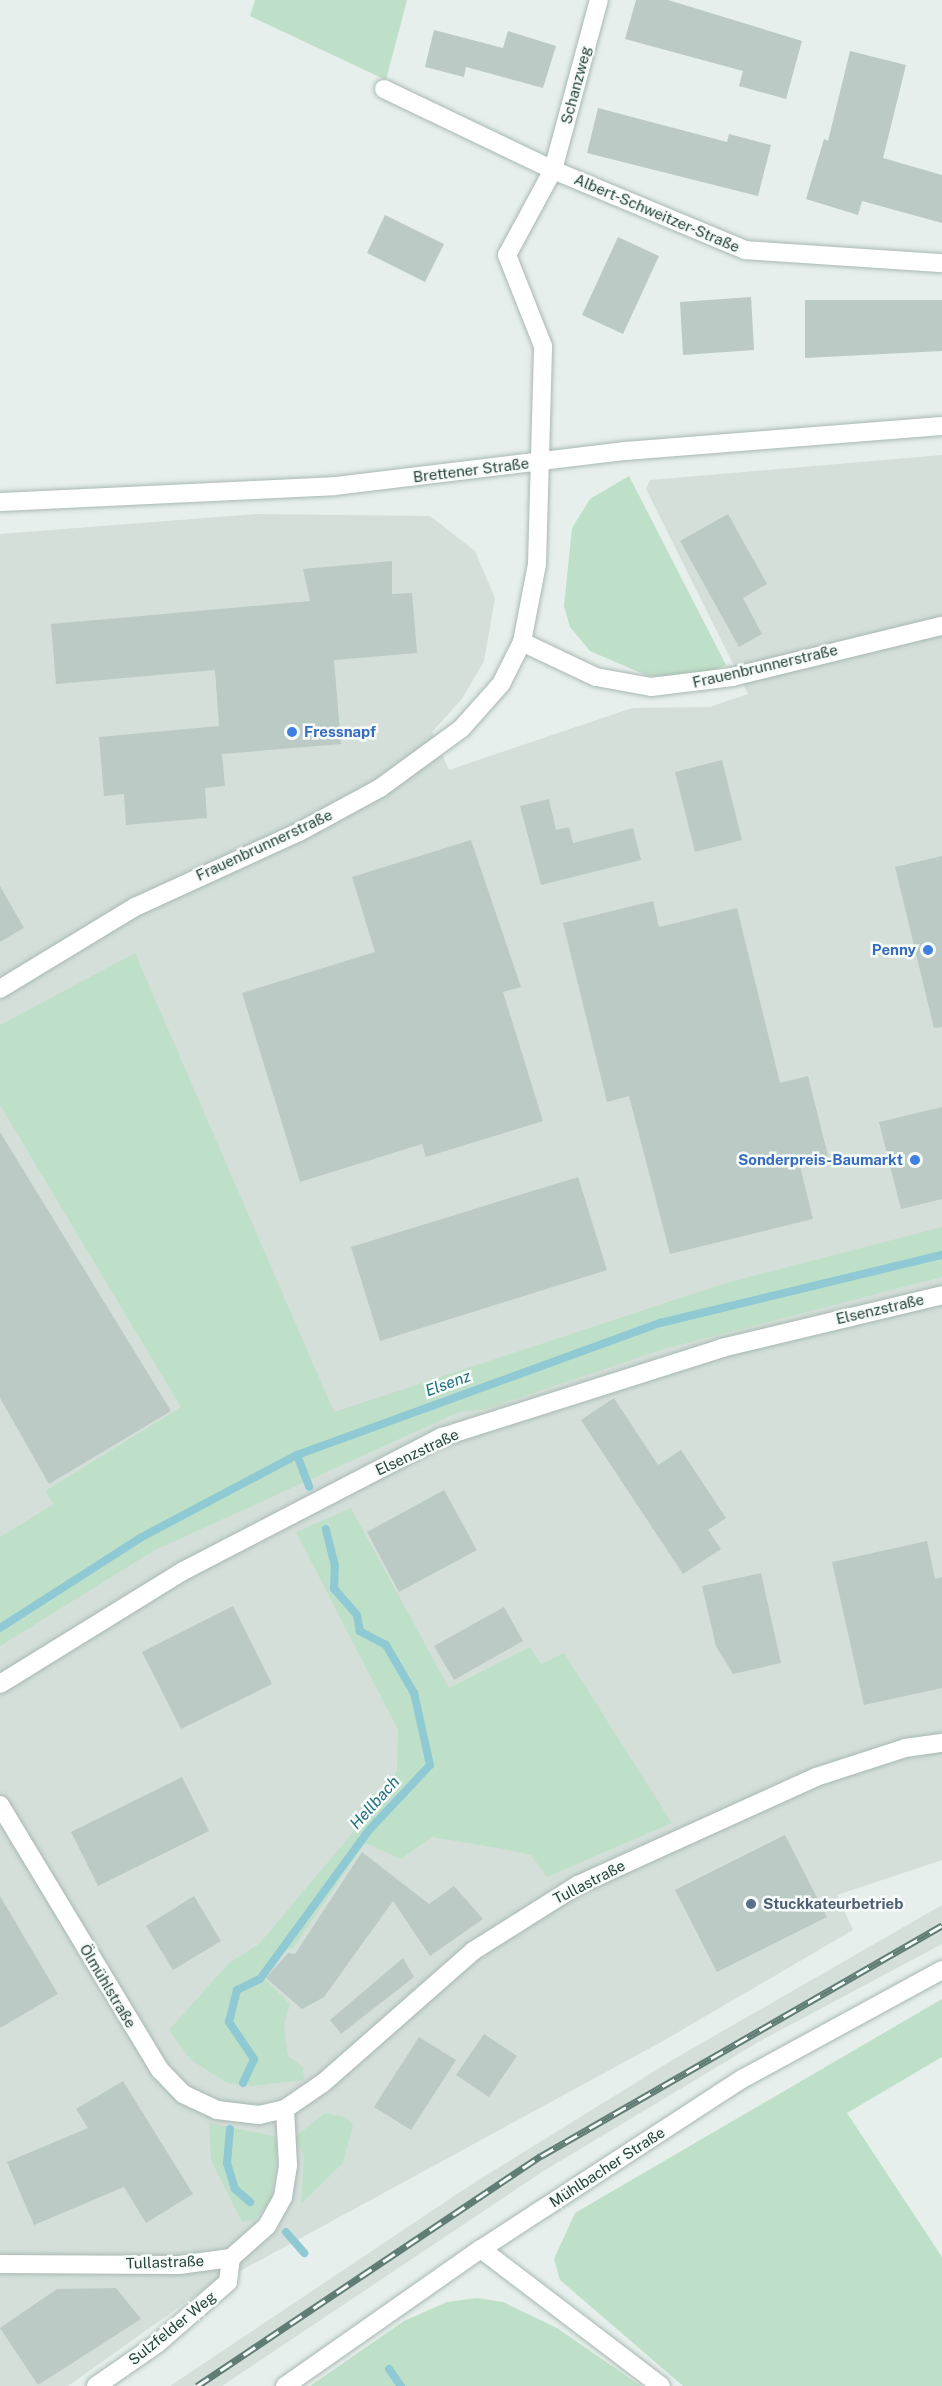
<!DOCTYPE html>
<html>
<head>
<meta charset="utf-8">
<style>
	body { margin:0 }
	#map { position:relative; width:942px; height:2386px; overflow:hidden; background:#e6efeb; font-family:"Public Sans",sans-serif }
	div>[style] { position:absolute }
	.built>* { inset:0; background:#d4dfda }
	.green>* { inset:0; background:#bfe0c8 }
	.stream>* { height:8px; margin:-4px; padding:0 4px; transform-origin:4px; border-radius:4px; background:#8ec9d4 }
	.building>* { inset:0; background:#bbcac4 }
	.roads { filter:drop-shadow(0 0 2px #a8b8b2) drop-shadow(0 0 2px #a8b8b2) }
	.minor>* { height:18px; margin:-9px; padding:0 9px; transform-origin:9px; border-radius:9px; background:#fff }
	.tertiary>* { height:18px; margin:-9px; padding:0 9px; transform-origin:9px; border-radius:9px; background:#fff }
	.secondary>* { height:18px; margin:-9px; padding:0 9px; transform-origin:9px; border-radius:9px; background:#fff }
	.rail>* { height:7px; margin-top:-3.5px; transform-origin:0; background:repeating-linear-gradient(90deg,#f7fbf9 0 14px,#5f7d75 0 28px); box-sizing:border-box; border-block:2px solid #5f7d75 }
	.dots>* { width:16px; height:16px; translate:-50% -50%; box-sizing:border-box; border:3px solid #f7fbf9; border-radius:50% }
	span { translate:-50% -50%; white-space:nowrap; text-align:center; line-height:1.15; -webkit-text-stroke:5px #f7fbf9; paint-order:stroke }
	.street-label { font-size:15px; color:#24423a }
	.shop-label { font-size:15px; color:#366cbe; font-weight:700 }
	.left { translate:0 -50%; text-align:left }
	.right { translate:-100% -50%; text-align:right }
	.service-label { font-size:15px; color:#4e5e75; font-weight:700 }
	.water-label { font-size:16px; color:#1c6f80; font-style:italic }
</style>
</head>
<body>
<div id="map">
	<div class="built">
		<div style="clip-path:polygon(942px 455px,942px 1860px,837px 1895px,853px 1930px,663px 2041px,196px 2295px,68px 2386px,0 2386px,0 534px,256px 514px,430px 516px,475px 551px,495px 598px,484px 661px,462px 699px,432px 732px,449px 770px,632px 708px,710px 707px,748px 694px,646px 489px,650px 480px)"></div>
		<div style="clip-path:polygon(942px 1905px,942px 1944px,762px 2040px,542px 2172px,222px 2386px,170px 2386px,469px 2186px,674px 2059px)"></div>
	</div>
	<div class="green">
		<div style="clip-path:polygon(255px 0,407px 0,386px 80px,250px 16px)"></div>
		<div style="clip-path:polygon(629px 476px,726px 665px,699px 675px,648px 676px,590px 651px,570px 627px,564px 606px,572px 528px,590px 499px)"></div>
		<div style="clip-path:polygon(135px 953px,334px 1412px,726px 1283px,942px 1227px,942px 1277px,664px 1349px,486px 1409px,459px 1412px,155px 1550px,0 1646px,0 1537px,54px 1504px,45px 1491px,181px 1407px,0 1105px,0 1025px)"></div>
		<div style="clip-path:polygon(351px 1508px,449px 1688px,530px 1647px,541px 1664px,564px 1653px,672px 1823px,547px 1877px,531px 1855px,498px 1848px,432px 1837px,401px 1859px,365px 1843px,293px 1948px,284px 1951px,264px 1978px,290px 2004px,284px 2026px,288px 2056px,303px 2067px,304px 2080px,252px 2086px,227px 2083px,191px 2060px,169px 2030px,229px 1963px,259px 1944px,376px 1805px,397px 1771px,398px 1730px,296px 1532px)"></div>
		<div style="clip-path:polygon(942px 1999px,942px 2057px,847px 2113px,942px 2257px,942px 2386px,683px 2386px,560px 2280px,554px 2259px,575px 2213px)"></div>
		<div style="clip-path:polygon(325px 2113px,346px 2117px,353px 2125px,343px 2163px,301px 2204px,304px 2157px,295px 2137px)"></div>
		<div style="clip-path:polygon(209px 2123px,279px 2137px,271px 2200px,255px 2219px,242px 2222px,211px 2160px)"></div>
		<div style="clip-path:polygon(477px 2298px,503px 2302px,557px 2328px,641px 2386px,310px 2386px,404px 2321px,447px 2302px)"></div>
	</div>
	<div class="stream">
		<div style="left:297px;top:1455px;width:34px;rotate:69deg"></div>
		<div style="left:0;top:1628px;width:166px;rotate:-32.7deg"></div>
		<div style="left:140px;top:1538px;width:178px;rotate:-27.9deg"></div>
		<div style="left:297px;top:1455px;width:386px;rotate:-20deg"></div>
		<div style="left:660px;top:1323px;width:290px;rotate:-13.6deg"></div>
		<div style="left:243px;top:2083px;width:26px;rotate:-65deg"></div>
		<div style="left:254px;top:2059px;width:45px;rotate:-124deg"></div>
		<div style="left:229px;top:2022px;width:33px;rotate:-76deg"></div>
		<div style="left:237px;top:1990px;width:25px;rotate:-26deg"></div>
		<div style="left:260px;top:1979px;width:185px;rotate:-53.8deg"></div>
		<div style="left:369px;top:1830px;width:89px;rotate:-46.8deg"></div>
		<div style="left:430px;top:1765px;width:74px;rotate:-102.5deg"></div>
		<div style="left:414px;top:1693px;width:56px;rotate:-120.3deg"></div>
		<div style="left:386px;top:1645px;width:30px;rotate:-152deg"></div>
		<div style="left:360px;top:1631px;width:16px;rotate:-101deg"></div>
		<div style="left:357px;top:1615px;width:35px;rotate:-131deg"></div>
		<div style="left:334px;top:1589px;width:23px;rotate:-88deg"></div>
		<div style="left:335px;top:1566px;width:38px;rotate:-104deg"></div>
		<div style="left:230px;top:2129px;width:34px;rotate:95deg"></div>
		<div style="left:227px;top:2163px;width:27px;rotate:73deg"></div>
		<div style="left:235px;top:2189px;width:20px;rotate:41deg"></div>
		<div style="left:286px;top:2232px;width:28px;rotate:49deg"></div>
		<div style="left:389px;top:2369px;width:21px;rotate:55deg"></div>
	</div>
	<div class="building">
		<div style="clip-path:polygon(636px 0,668px 0,802px 41px,786px 99px,739px 86px,743px 71px,625px 39px)"></div>
		<div style="clip-path:polygon(434px 30px,503px 48px,508px 31px,556px 46px,543px 88px,466px 67px,464px 77px,425px 67px)"></div>
		<div style="clip-path:polygon(850px 51px,906px 65px,883px 158px,942px 175px,942px 223px,862px 201px,858px 215px,806px 199px,824px 139px,828px 141px)"></div>
		<div style="clip-path:polygon(598px 108px,727px 142px,729px 134px,771px 145px,758px 196px,587px 153px)"></div>
		<div style="clip-path:polygon(385px 215px,444px 244px,425px 282px,367px 253px)"></div>
		<div style="clip-path:polygon(618px 237px,659px 256px,623px 334px,582px 315px)"></div>
		<div style="clip-path:polygon(751px 297px,754px 350px,683px 355px,680px 302px)"></div>
		<div style="clip-path:polygon(805px 300px,942px 300px,942px 351px,805px 358px)"></div>
		<div style="clip-path:polygon(728px 514px,767px 584px,743px 598px,762px 634px,739px 647px,680px 541px)"></div>
		<div style="clip-path:polygon(392px 561px,392px 594px,412px 593px,417px 653px,334px 660px,341px 744px,222px 754px,225px 786px,205px 788px,207px 818px,126px 825px,124px 794px,104px 796px,99px 737px,219px 726px,215px 670px,56px 684px,51px 624px,310px 601px,303px 569px)"></div>
		<div style="clip-path:polygon(722px 760px,742px 840px,695px 852px,675px 772px)"></div>
		<div style="clip-path:polygon(549px 799px,556px 830px,569px 827px,573px 843px,633px 828px,641px 860px,541px 885px,520px 806px)"></div>
		<div style="clip-path:polygon(471px 840px,521px 987px,503px 992px,543px 1121px,426px 1157px,422px 1144px,300px 1182px,242px 993px,375px 952px,352px 877px)"></div>
		<div style="clip-path:polygon(942px 856px,942px 1027px,934px 1028px,895px 867px)"></div>
		<div style="clip-path:polygon(0 886px,24px 928px,0 942px)"></div>
		<div style="clip-path:polygon(653px 901px,659px 927px,737px 908px,780px 1083px,808px 1076px,828px 1156px,799px 1162px,813px 1219px,670px 1254px,629px 1096px,607px 1102px,563px 923px)"></div>
		<div style="clip-path:polygon(942px 1107px,942px 1199px,901px 1209px,879px 1122px)"></div>
		<div style="clip-path:polygon(0 1132px,171px 1411px,49px 1484px,0 1398px)"></div>
		<div style="clip-path:polygon(578px 1177px,607px 1270px,380px 1341px,351px 1247px)"></div>
		<div style="clip-path:polygon(614px 1398px,658px 1465px,681px 1450px,726px 1518px,708px 1530px,721px 1549px,683px 1574px,581px 1420px)"></div>
		<div style="clip-path:polygon(444px 1490px,477px 1550px,399px 1592px,367px 1532px)"></div>
		<div style="clip-path:polygon(927px 1541px,935px 1579px,942px 1577px,942px 1688px,864px 1705px,832px 1562px)"></div>
		<div style="clip-path:polygon(761px 1573px,781px 1663px,733px 1674px,716px 1646px,702px 1586px)"></div>
		<div style="clip-path:polygon(233px 1606px,272px 1684px,181px 1729px,142px 1652px)"></div>
		<div style="clip-path:polygon(504px 1607px,523px 1641px,454px 1680px,434px 1646px)"></div>
		<div style="clip-path:polygon(182px 1777px,209px 1831px,98px 1886px,71px 1832px)"></div>
		<div style="clip-path:polygon(785px 1835px,827px 1917px,717px 1972px,675px 1890px)"></div>
		<div style="clip-path:polygon(362px 1852px,429px 1904px,454px 1886px,483px 1919px,430px 1956px,393px 1901px,324px 1997px,302px 2009px,266px 1978px,288px 1953px,295px 1954px)"></div>
		<div style="clip-path:polygon(0 1896px,58px 1994px,0 2028px)"></div>
		<div style="clip-path:polygon(194px 1896px,221px 1941px,173px 1970px,146px 1926px)"></div>
		<div style="clip-path:polygon(403px 1958px,414px 1977px,341px 2034px,330px 2020px)"></div>
		<div style="clip-path:polygon(484px 2034px,517px 2056px,489px 2097px,456px 2075px)"></div>
		<div style="clip-path:polygon(419px 2037px,456px 2060px,411px 2130px,374px 2107px)"></div>
		<div style="clip-path:polygon(123px 2081px,193px 2194px,146px 2223px,124px 2187px,34px 2225px,7px 2162px,88px 2128px,76px 2109px)"></div>
		<div style="clip-path:polygon(116px 2288px,141px 2319px,38px 2385px,0 2328px,57px 2289px)"></div>
	</div>
	<div class="roads">
		<div class="minor">
			<div style="left:384px;top:89px;width:187px;rotate:25.6deg"></div>
			<div style="left:553px;top:170px;width:208px;rotate:22.6deg"></div>
			<div style="left:745px;top:250px;width:197px;rotate:3.8deg"></div>
			<div style="left:522px;top:642px;width:82px;rotate:25.3deg"></div>
			<div style="left:596px;top:677px;width:56px;rotate:10.3deg"></div>
			<div style="left:651px;top:687px;width:82px;rotate:-7deg"></div>
			<div style="left:732px;top:677px;width:216px;rotate:-13.7deg"></div>
			<div style="left:0;top:989px;width:158px;rotate:-31.3deg"></div>
			<div style="left:135px;top:907px;width:180px;rotate:-24.6deg"></div>
			<div style="left:299px;top:832px;width:92px;rotate:-28.5deg"></div>
			<div style="left:380px;top:788px;width:100px;rotate:-36.1deg"></div>
			<div style="left:461px;top:729px;width:60px;rotate:-48.4deg"></div>
			<div style="left:501px;top:684px;width:47px;rotate:-63.4deg"></div>
			<div style="left:522px;top:642px;width:79px;rotate:-79.1deg"></div>
			<div style="left:537px;top:564px;width:218px;rotate:-88.4deg"></div>
			<div style="left:543px;top:346px;width:98px;rotate:-111.6deg"></div>
			<div style="left:507px;top:255px;width:97px;rotate:-61.6deg"></div>
			<div style="left:553px;top:170px;width:176px;rotate:-74.9deg"></div>
			<div style="left:0;top:1684px;width:215px;rotate:-31.7deg"></div>
			<div style="left:183px;top:1571px;width:292px;rotate:-27.4deg"></div>
			<div style="left:442px;top:1437px;width:294px;rotate:-17.6deg"></div>
			<div style="left:722px;top:1348px;width:226px;rotate:-13.5deg"></div>
			<div style="left:0;top:1805px;width:310px;rotate:58.9deg"></div>
			<div style="left:160px;top:2070px;width:33px;rotate:46deg"></div>
			<div style="left:183px;top:2094px;width:38px;rotate:25deg"></div>
			<div style="left:217px;top:2110px;width:42px;rotate:6.8deg"></div>
			<div style="left:259px;top:2115px;width:27px;rotate:-13deg"></div>
			<div style="left:285px;top:2109px;width:46px;rotate:-34.4deg"></div>
			<div style="left:323px;top:2083px;width:200px;rotate:-41.3deg"></div>
			<div style="left:473px;top:1951px;width:124px;rotate:-32.2deg"></div>
			<div style="left:578px;top:1885px;width:261px;rotate:-24.4deg"></div>
			<div style="left:816px;top:1777px;width:94px;rotate:-18deg"></div>
			<div style="left:905px;top:1748px;width:37px;rotate:-8deg"></div>
			<div style="left:0;top:2264px;width:179px;rotate:0.3deg"></div>
			<div style="left:179px;top:2265px;width:52px;rotate:-7.7deg"></div>
			<div style="left:231px;top:2258px;width:48px;rotate:-41.6deg"></div>
			<div style="left:267px;top:2226px;width:33px;rotate:-61deg"></div>
			<div style="left:283px;top:2197px;width:32px;rotate:-81deg"></div>
			<div style="left:288px;top:2165px;width:56px;rotate:-93.1deg"></div>
			<div style="left:96px;top:2386px;width:75px;rotate:-34.7deg"></div>
			<div style="left:158px;top:2343px;width:93px;rotate:-41.1deg"></div>
			<div style="left:228px;top:2282px;width:24px;rotate:-83deg"></div>
		</div>
		<div class="tertiary">
			<div style="left:0;top:502px;width:335px;rotate:-2.7deg"></div>
			<div style="left:335px;top:486px;width:292px;rotate:-6.9deg"></div>
			<div style="left:625px;top:451px;width:318px;rotate:-4.5deg"></div>
			<div style="left:481px;top:2249px;width:311px;rotate:-33.1deg"></div>
			<div style="left:742px;top:2079px;width:228px;rotate:-28.6deg"></div>
		</div>
		<div class="secondary">
			<div style="left:285px;top:2386px;width:239px;rotate:-35deg"></div>
			<div style="left:481px;top:2249px;width:226px;rotate:37.3deg"></div>
		</div>
	</div>
	<div class="rail">
		<div style="left:197px;top:2386px;width:414px;rotate:-33.8deg"></div>
		<div style="left:541px;top:2156px;width:463px;rotate:-29.9deg"></div>
	</div>
	<div class="dots">
		<div style="left:292px;top:732px;background:#3f7fe0"></div>
		<div style="left:928px;top:950px;background:#3f7fe0"></div>
		<div style="left:915px;top:1160px;background:#3f7fe0"></div>
		<div style="left:751px;top:1904px;background:#5c6f8a"></div>
	</div>
	<div class="street-label">
		<span style="left:576px;top:85px;rotate:-75deg">Schanzweg</span>
		<span style="left:657px;top:213px;rotate:23deg">Albert-Schweitzer-Straße</span>
		<span style="left:471px;top:470px;rotate:-7deg">Brettener Straße</span>
		<span style="left:765px;top:666px;rotate:-13deg">Frauenbrunnerstraße</span>
		<span style="left:264px;top:845px;rotate:-25deg">Frauenbrunnerstraße</span>
		<span style="left:880px;top:1309px;rotate:-13deg">Elsenzstraße</span>
		<span style="left:417px;top:1452px;rotate:-25deg">Elsenzstraße</span>
		<span style="left:589px;top:1882px;rotate:-27deg">Tullastraße</span>
		<span style="left:108px;top:1986px;rotate:59deg">Ölmühlstraße</span>
		<span style="left:607px;top:2167px;rotate:-33deg">Mühlbacher Straße</span>
		<span style="left:165px;top:2262px;rotate:-2deg">Tullastraße</span>
		<span style="left:172px;top:2328px;rotate:-39deg">Sulzfelder Weg</span>
	</div>
	<div class="shop-label">
		<span class="left" style="left:304px;top:732px">Fressnapf</span>
		<span class="right" style="left:916px;top:950px">Penny</span>
		<span class="right" style="left:903px;top:1160px">Sonderpreis-Baumarkt</span>
	</div>
	<div class="service-label">
		<span class="left" style="left:763px;top:1904px">Stuckkateurbetrieb</span>
	</div>
	<div class="water-label">
		<span style="left:448px;top:1384px;rotate:-20deg">Elsenz</span>
		<span style="left:375px;top:1803px;rotate:-48deg">Hellbach</span>
	</div>
</div>
</body>
</html>
